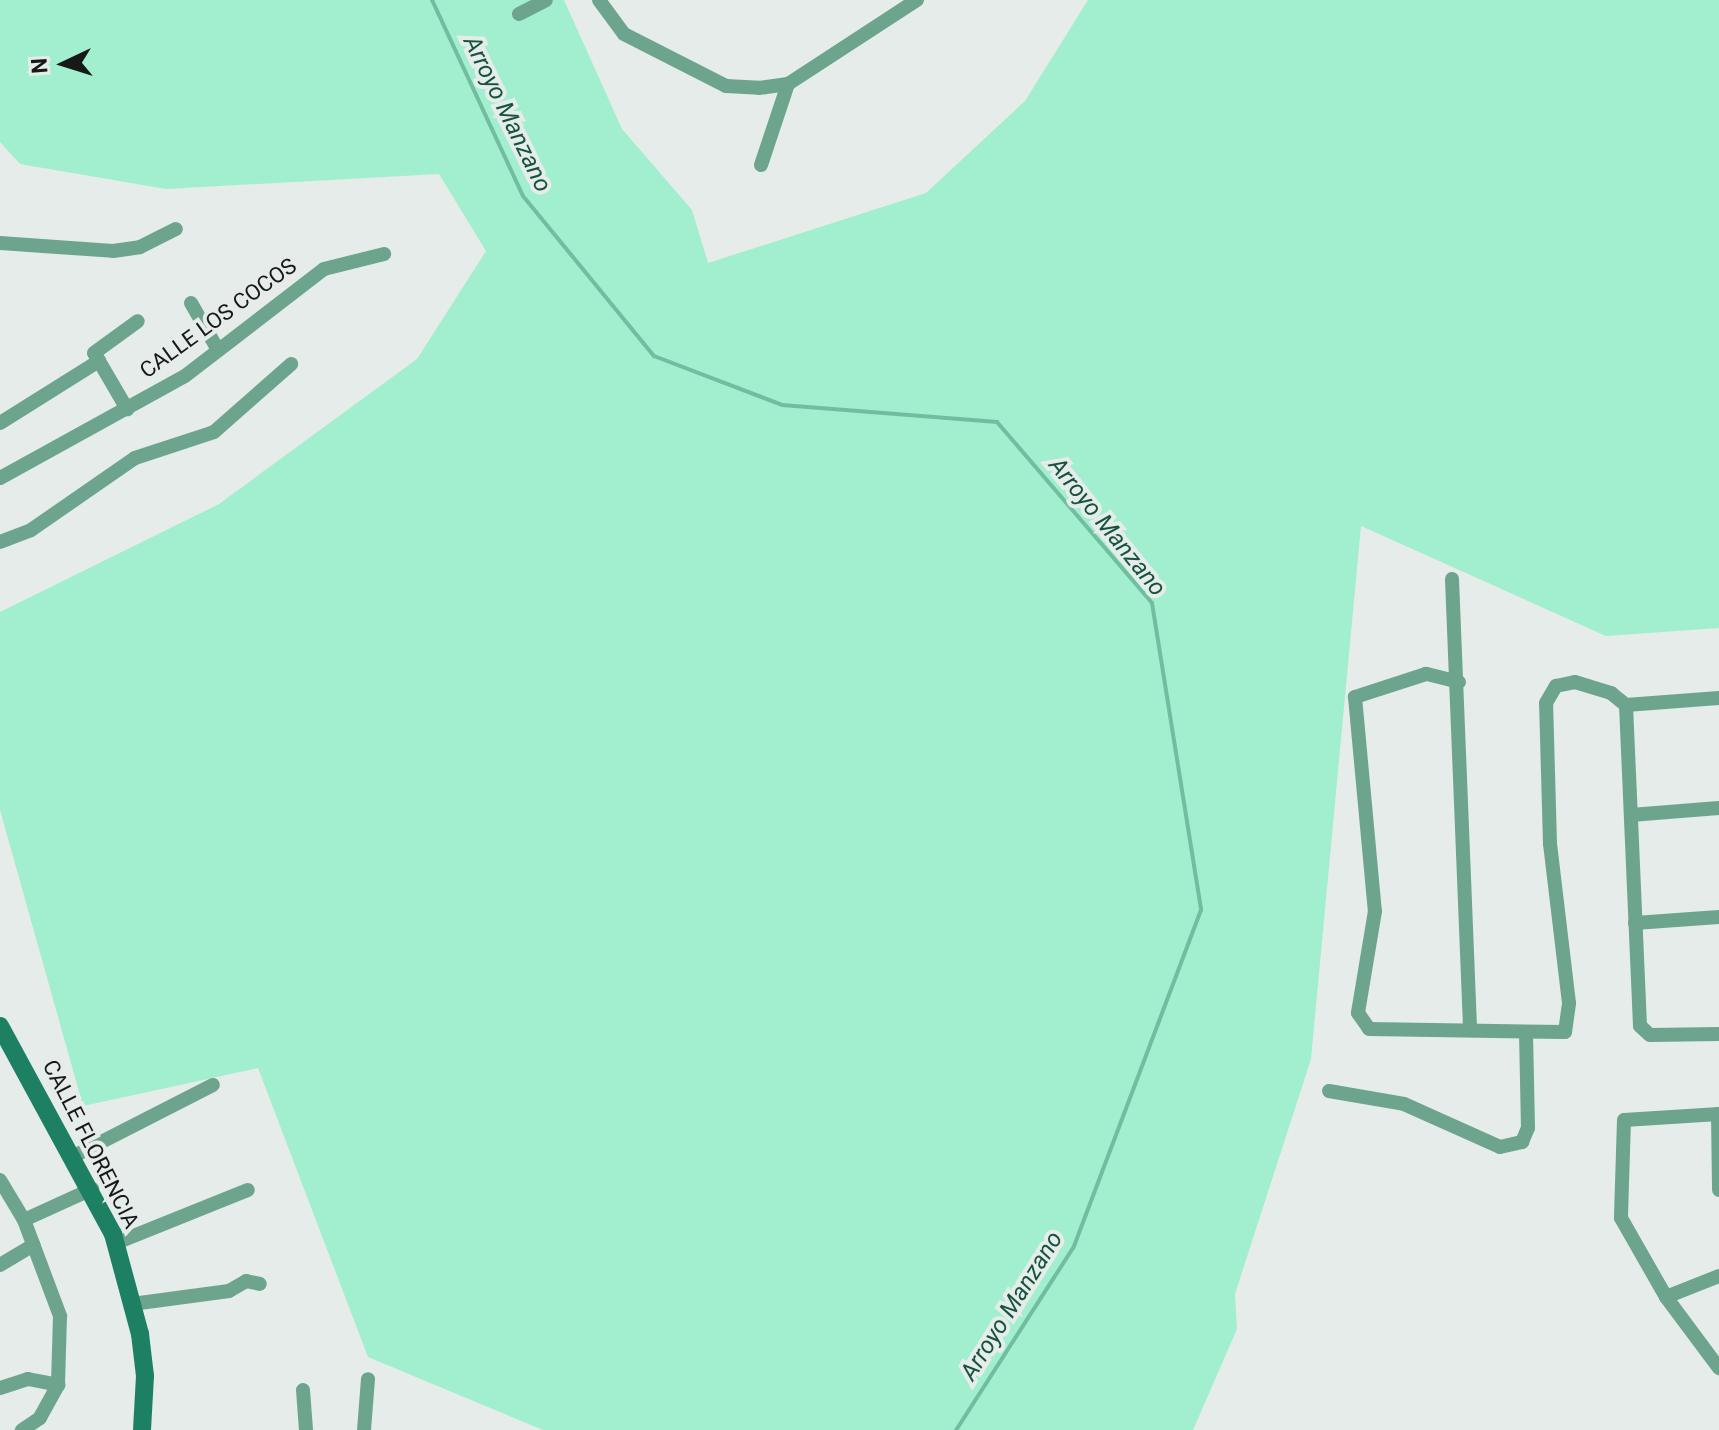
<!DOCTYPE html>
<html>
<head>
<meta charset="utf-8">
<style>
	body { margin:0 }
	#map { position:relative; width:1719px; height:1430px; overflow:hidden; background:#e5ece9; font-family:Roboto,sans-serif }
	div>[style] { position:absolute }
	.green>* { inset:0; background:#a2efd0 }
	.stream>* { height:4px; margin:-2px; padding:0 2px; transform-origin:2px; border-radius:2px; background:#71bda0 }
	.street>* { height:14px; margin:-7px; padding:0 7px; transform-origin:7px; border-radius:7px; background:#6da48e }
	.secondary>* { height:18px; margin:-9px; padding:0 9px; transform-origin:9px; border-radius:9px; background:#1d8062 }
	span { translate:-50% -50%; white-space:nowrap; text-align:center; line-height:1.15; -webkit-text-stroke:8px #e5ece9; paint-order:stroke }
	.street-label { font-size:22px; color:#171918 }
	.water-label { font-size:24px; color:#15533f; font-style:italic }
	.north { position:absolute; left:24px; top:24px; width:80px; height:80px; -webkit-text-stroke:6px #e5ece9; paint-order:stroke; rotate:266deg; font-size:22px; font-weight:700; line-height:32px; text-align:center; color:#171918 }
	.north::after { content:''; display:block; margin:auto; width:28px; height:36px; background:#171918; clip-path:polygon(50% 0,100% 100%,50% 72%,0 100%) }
</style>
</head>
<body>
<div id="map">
	<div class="green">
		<div style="clip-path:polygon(0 0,564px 0,622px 129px,692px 210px,708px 263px,926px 193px,1025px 101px,1088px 0,1719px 0,1719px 628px,1606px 636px,1361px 526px,1311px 1059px,1235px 1294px,1237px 1329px,1193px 1430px,543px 1430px,368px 1357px,258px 1068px,83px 1106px,0 810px,0 612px,219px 504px,417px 359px,486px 251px,439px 174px,166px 189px,20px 164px,0 142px)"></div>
	</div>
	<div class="stream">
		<div style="left:432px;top:0;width:216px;rotate:65.1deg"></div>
		<div style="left:523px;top:196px;width:207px;rotate:50.7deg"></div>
		<div style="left:654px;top:356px;width:137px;rotate:20.9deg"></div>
		<div style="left:782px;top:405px;width:216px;rotate:4.5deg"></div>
		<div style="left:997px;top:422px;width:238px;rotate:49.4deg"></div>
		<div style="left:1152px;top:603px;width:311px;rotate:80.9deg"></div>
		<div style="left:1201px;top:910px;width:361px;rotate:110.7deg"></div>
		<div style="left:1073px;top:1248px;width:216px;rotate:122.7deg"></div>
	</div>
	<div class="street">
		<div style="left:599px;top:0;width:42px;rotate:53.7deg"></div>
		<div style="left:624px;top:34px;width:114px;rotate:27deg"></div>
		<div style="left:726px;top:86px;width:33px;rotate:3deg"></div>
		<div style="left:759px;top:88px;width:29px;rotate:-8deg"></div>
		<div style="left:788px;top:84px;width:154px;rotate:-33.1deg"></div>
		<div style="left:519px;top:14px;width:30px;rotate:-27deg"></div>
		<div style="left:761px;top:165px;width:85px;rotate:-71.6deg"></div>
		<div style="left:0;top:243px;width:113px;rotate:4deg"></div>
		<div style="left:113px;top:251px;width:27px;rotate:-8deg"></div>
		<div style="left:140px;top:247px;width:40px;rotate:-26.6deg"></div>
		<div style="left:191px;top:303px;width:54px;rotate:60.1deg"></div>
		<div style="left:99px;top:361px;width:9px;rotate:-122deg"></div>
		<div style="left:94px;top:353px;width:54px;rotate:-36deg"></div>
		<div style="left:0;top:423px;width:117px;rotate:-32.1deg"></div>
		<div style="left:99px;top:361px;width:56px;rotate:59.7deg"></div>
		<div style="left:0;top:478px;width:211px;rotate:-28.9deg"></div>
		<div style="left:185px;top:376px;width:175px;rotate:-37.6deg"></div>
		<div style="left:324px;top:269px;width:62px;rotate:-14deg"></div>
		<div style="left:0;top:542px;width:33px;rotate:-21deg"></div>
		<div style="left:31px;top:530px;width:126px;rotate:-34.7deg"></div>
		<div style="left:135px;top:458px;width:83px;rotate:-18.2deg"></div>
		<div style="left:214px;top:432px;width:103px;rotate:-41.4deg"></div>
		<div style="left:1452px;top:579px;width:451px;rotate:87.7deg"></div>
		<div style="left:1459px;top:682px;width:34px;rotate:-166deg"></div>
		<div style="left:1426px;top:674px;width:75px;rotate:162.1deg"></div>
		<div style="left:1355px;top:697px;width:215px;rotate:84.7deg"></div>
		<div style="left:1375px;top:911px;width:103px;rotate:99.5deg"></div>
		<div style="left:1358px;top:1013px;width:19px;rotate:55deg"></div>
		<div style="left:1369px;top:1029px;width:196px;rotate:0.9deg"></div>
		<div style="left:1565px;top:1032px;width:29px;rotate:-82deg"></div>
		<div style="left:1569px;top:1003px;width:160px;rotate:-96.8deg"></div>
		<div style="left:1550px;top:844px;width:141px;rotate:-91.6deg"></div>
		<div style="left:1546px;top:703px;width:20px;rotate:-60deg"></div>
		<div style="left:1556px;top:686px;width:19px;rotate:-12deg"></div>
		<div style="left:1575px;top:682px;width:38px;rotate:17deg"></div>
		<div style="left:1611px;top:693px;width:19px;rotate:39deg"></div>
		<div style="left:1626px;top:705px;width:93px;rotate:-4.3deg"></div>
		<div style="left:1626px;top:705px;width:321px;rotate:87.5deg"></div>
		<div style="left:1640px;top:1026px;width:13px;rotate:42deg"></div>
		<div style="left:1650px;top:1035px;width:69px;rotate:-0.8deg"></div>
		<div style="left:1631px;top:815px;width:88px;rotate:-4.5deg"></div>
		<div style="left:1635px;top:923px;width:84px;rotate:-4.1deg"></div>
		<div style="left:1329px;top:1091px;width:76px;rotate:9.8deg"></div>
		<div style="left:1404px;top:1104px;width:105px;rotate:24.1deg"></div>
		<div style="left:1500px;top:1147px;width:23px;rotate:-13deg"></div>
		<div style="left:1522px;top:1142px;width:15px;rotate:-67deg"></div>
		<div style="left:1528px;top:1128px;width:96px;rotate:-91.2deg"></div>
		<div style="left:1718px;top:1114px;width:76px;rotate:89.2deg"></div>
		<div style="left:1719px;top:1114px;width:95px;rotate:176.4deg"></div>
		<div style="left:1624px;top:1120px;width:98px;rotate:91.8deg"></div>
		<div style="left:1621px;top:1218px;width:91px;rotate:60.3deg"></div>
		<div style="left:1666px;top:1297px;width:89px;rotate:53.3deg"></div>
		<div style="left:74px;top:1156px;width:156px;rotate:-27.1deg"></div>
		<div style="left:0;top:1180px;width:47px;rotate:59deg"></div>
		<div style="left:24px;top:1220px;width:103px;rotate:69.4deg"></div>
		<div style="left:60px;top:1316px;width:69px;rotate:91.7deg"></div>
		<div style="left:58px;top:1385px;width:38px;rotate:119deg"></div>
		<div style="left:40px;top:1418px;width:22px;rotate:146deg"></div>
		<div style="left:24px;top:1220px;width:75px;rotate:-24.5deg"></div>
		<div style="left:116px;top:1243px;width:142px;rotate:-21.9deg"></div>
		<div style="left:0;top:1265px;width:39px;rotate:-31deg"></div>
		<div style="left:1666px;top:1297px;width:57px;rotate:-21.6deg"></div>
		<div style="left:132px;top:1304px;width:98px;rotate:-7.6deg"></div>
		<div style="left:229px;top:1291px;width:20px;rotate:-30deg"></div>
		<div style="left:246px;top:1281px;width:14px;rotate:12deg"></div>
		<div style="left:0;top:1388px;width:29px;rotate:-18deg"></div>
		<div style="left:28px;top:1379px;width:31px;rotate:11deg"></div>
		<div style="left:303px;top:1390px;width:40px;rotate:85.7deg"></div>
		<div style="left:364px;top:1430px;width:51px;rotate:-85.5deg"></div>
	</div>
	<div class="secondary">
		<div style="left:0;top:1026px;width:237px;rotate:61.5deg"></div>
		<div style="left:113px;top:1234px;width:104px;rotate:74.9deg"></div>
		<div style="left:140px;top:1334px;width:42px;rotate:83.2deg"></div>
		<div style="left:145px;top:1376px;width:54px;rotate:93.2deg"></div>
	</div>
	<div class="street-label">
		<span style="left:218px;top:318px;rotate:-36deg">CALLE LOS COCOS</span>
		<span style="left:91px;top:1144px;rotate:63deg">CALLE FLORENCIA</span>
	</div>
	<div class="water-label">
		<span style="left:507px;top:114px;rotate:64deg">Arroyo Manzano</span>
		<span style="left:1107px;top:527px;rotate:51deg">Arroyo Manzano</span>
		<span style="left:1012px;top:1306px;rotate:-58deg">Arroyo Manzano</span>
	</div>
	<div class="north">N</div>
</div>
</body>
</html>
